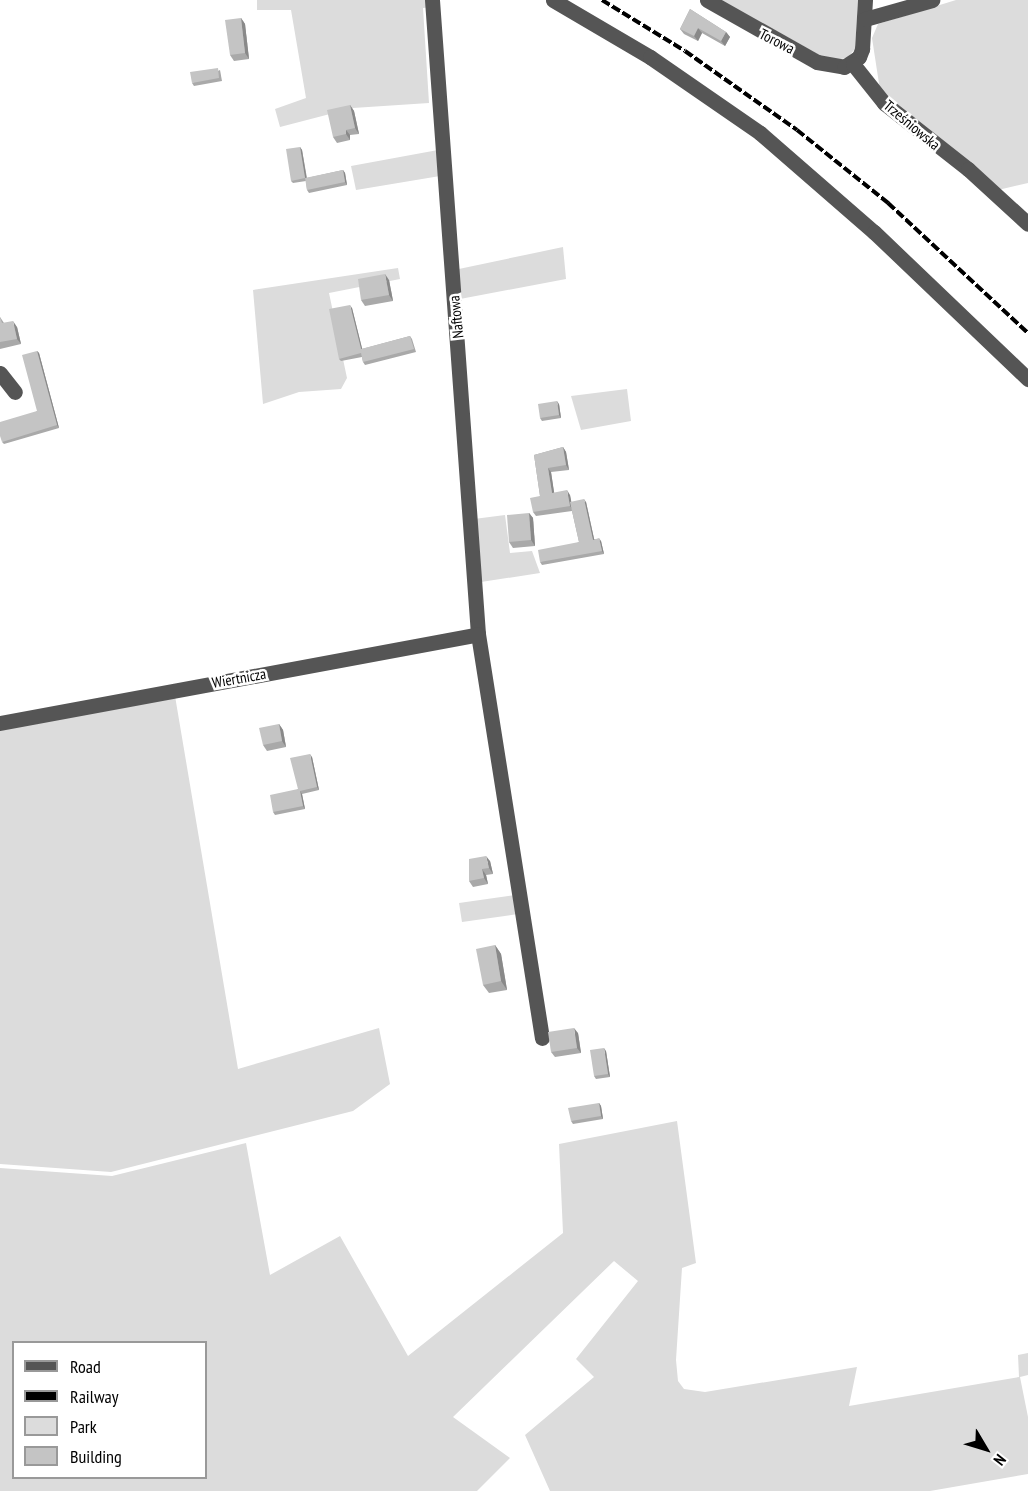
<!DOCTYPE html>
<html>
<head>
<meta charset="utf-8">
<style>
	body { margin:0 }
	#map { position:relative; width:1028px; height:1491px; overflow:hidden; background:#fff; font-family:"PT Sans Narrow",sans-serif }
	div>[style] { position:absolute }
	.green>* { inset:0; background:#dcdcdc }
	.minor>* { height:15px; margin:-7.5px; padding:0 7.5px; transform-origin:7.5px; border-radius:7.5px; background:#555 }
	.rail>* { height:4px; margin-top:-2px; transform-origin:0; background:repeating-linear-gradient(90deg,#000 0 9px,transparent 0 12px) }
	.wall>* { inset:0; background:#a9a9a9 }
	.shaded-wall>* { inset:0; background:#898989 }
	.building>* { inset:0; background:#c4c4c4 }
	span { translate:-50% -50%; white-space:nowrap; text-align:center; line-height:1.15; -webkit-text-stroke:5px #fff; paint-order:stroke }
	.street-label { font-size:15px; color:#000 }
	.legend { position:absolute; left:12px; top:1341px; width:195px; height:138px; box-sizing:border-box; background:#fff; border:2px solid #999; margin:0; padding:8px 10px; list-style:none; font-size:18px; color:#000 }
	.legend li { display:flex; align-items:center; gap:12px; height:30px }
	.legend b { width:30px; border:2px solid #999 }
	.north { position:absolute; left:956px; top:1419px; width:60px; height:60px; -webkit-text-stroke:4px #fff; paint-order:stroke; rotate:128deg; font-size:16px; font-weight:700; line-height:24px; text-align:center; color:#000 }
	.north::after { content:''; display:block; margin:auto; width:21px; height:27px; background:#000; clip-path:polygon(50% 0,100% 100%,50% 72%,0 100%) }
</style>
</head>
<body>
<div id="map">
	<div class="green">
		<div style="clip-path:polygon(257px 0,432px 0,432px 7px,423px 8px,429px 103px,353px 108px,280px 127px,275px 109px,306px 98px,291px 10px,257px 10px)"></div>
		<div style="clip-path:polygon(713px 0,858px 0,855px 49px,847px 58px,835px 60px,817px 56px)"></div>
		<div style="clip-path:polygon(956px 0,1028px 0,1028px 183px,998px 190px,880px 90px,872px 38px,878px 24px)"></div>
		<div style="clip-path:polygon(438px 150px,440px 176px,356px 190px,351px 166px)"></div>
		<div style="clip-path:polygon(563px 247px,566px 279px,460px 299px,454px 270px)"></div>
		<div style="clip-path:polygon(398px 268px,400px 279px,329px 293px,347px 378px,341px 389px,299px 392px,263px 404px,253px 290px)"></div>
		<div style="clip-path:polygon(627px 389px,631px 421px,581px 430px,571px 396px)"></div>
		<div style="clip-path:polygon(505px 515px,510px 553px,532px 551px,540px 573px,481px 582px,474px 519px)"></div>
		<div style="clip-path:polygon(175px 696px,238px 1069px,379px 1028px,390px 1084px,353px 1111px,111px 1172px,0 1164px,0 728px)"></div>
		<div style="clip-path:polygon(516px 895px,518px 914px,462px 922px,459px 903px)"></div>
		<div style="clip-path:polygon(evenodd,677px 1121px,696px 1263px,682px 1268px,676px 1360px,678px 1381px,684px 1389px,705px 1392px,857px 1367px,849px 1406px,1019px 1377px,1018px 1355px,1028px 1353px,1028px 1375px,1020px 1377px,1028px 1417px,1028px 1474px,930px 1491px,550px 1491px,525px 1435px,594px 1377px,576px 1359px,638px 1281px,614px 1261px,453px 1417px,510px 1458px,477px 1491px,0 1491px,0 1168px,112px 1176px,246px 1143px,270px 1275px,340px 1236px,408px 1356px,563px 1233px,559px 1144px,677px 1121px,206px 1342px,206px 1478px,14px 1478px,14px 1342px,206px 1342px)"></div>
	</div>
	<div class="minor">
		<div style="left:432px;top:0;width:636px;rotate:85.85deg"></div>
		<div style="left:478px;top:634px;width:409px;rotate:81deg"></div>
		<div style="left:553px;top:0;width:113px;rotate:30.4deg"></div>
		<div style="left:650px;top:57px;width:134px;rotate:34.6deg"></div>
		<div style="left:760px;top:133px;width:151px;rotate:41deg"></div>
		<div style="left:874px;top:232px;width:213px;rotate:43.7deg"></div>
		<div style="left:707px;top:0;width:126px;rotate:29.4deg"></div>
		<div style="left:817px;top:62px;width:27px;rotate:10deg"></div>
		<div style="left:844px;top:67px;width:18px;rotate:-34deg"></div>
		<div style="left:859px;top:57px;width:9px;rotate:-69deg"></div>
		<div style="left:862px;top:49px;width:49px;rotate:-86.5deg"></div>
		<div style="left:865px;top:19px;width:70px;rotate:-15.8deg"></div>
		<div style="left:853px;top:64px;width:50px;rotate:51.5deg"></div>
		<div style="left:884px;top:103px;width:107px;rotate:38.2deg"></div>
		<div style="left:968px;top:169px;width:81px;rotate:42.5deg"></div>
		<div style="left:0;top:373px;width:24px;rotate:52deg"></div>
		<div style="left:0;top:723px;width:486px;rotate:-10.5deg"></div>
	</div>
	<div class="rail">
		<div style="left:602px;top:0;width:97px;rotate:31.6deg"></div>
		<div style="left:685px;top:51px;width:137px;rotate:35.2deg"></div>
		<div style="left:797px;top:130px;width:117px;rotate:38.7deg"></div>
		<div style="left:888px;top:203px;width:191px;rotate:42.9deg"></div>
	</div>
	<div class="wall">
		<div style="clip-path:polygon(690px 9px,726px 32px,730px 37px,725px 46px,702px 33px,698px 41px,684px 34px,680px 29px)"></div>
		<div style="clip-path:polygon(241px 18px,245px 24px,249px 59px,234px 61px,230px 55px)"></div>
		<div style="clip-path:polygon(220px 70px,222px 81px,194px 86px,192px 83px)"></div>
		<div style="clip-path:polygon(350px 105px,354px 111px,359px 134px,350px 135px,350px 140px,337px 143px,333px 137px)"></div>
		<div style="clip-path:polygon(300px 147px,302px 150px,307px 178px,343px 170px,345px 173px,347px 185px,309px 193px,307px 190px,306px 181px,293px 183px,291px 181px)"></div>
		<div style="clip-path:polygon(389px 280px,393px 301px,365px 306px,361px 300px)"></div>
		<div style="clip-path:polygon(352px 308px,362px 349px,410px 336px,412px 339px,416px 352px,365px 365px,363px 362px,362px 357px,341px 361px,339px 359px)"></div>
		<div style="clip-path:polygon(0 317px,4px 323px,17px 327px,21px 344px,0 349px)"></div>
		<div style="clip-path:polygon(37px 351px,39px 353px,59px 428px,4px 444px,2px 442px,37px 411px)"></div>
		<div style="clip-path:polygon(559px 404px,561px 418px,542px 421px,540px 418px)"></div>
		<div style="clip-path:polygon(563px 447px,566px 452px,569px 470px,551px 472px,554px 493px,570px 495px,571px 502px,586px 502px,594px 539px,601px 541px,604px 554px,542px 565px,540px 562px,579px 542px,572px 511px,536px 516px,533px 512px,540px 496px,534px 455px)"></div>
		<div style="clip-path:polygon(529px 513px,533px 518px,535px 546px,513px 548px,509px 542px)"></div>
		<div style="clip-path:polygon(279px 724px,283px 730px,286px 747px,267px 751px,263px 745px)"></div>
		<div style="clip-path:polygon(312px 757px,319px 790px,302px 794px,305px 809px,275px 815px,273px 812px,298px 789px)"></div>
		<div style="clip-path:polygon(490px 861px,493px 874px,486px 875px,488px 884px,473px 887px,469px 881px)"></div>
		<div style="clip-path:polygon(495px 945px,501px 954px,507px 990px,489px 993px,483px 985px)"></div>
		<div style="clip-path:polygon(578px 1033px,581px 1053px,555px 1057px,551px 1052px)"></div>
		<div style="clip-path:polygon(606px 1051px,610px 1077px,596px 1079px,594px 1076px)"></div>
		<div style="clip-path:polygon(599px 1103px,601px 1106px,603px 1119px,573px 1124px,571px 1121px)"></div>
	</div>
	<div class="shaded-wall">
		<div style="clip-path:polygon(241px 18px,245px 24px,249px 59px,245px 53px)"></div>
		<div style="clip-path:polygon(698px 28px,702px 33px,698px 41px,694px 36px)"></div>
		<div style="clip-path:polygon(726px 32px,730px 37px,725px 46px,721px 41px)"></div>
		<div style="clip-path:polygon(350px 105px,354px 111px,359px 134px,355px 128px)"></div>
		<div style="clip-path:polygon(346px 130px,350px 135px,350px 140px,346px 134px)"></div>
		<div style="clip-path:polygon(300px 147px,302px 150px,307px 181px,305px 178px)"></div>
		<div style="clip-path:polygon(343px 170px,345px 173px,347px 185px,345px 182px)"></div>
		<div style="clip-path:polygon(385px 274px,389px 280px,393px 301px,389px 295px)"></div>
		<div style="clip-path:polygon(350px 305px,352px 308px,363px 352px,361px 349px)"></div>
		<div style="clip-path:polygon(13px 321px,17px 327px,21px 344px,17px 339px)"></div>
		<div style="clip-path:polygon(37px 351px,39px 353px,59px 428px,57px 425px)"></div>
		<div style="clip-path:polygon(557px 401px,559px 404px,561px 418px,559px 415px)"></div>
		<div style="clip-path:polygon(563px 447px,566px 452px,569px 470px,566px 465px)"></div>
		<div style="clip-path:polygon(548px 468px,551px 472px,555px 498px,552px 493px)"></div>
		<div style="clip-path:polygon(567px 490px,570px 495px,573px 510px,570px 506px)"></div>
		<div style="clip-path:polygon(584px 499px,586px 502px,595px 543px,593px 540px)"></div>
		<div style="clip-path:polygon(529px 513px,533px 518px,535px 546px,531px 540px)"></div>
		<div style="clip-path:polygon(599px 538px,601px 541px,604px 554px,602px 551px)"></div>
		<div style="clip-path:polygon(279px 724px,283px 730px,286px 747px,282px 741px)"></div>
		<div style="clip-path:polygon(310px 754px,312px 757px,319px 790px,317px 787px)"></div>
		<div style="clip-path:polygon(300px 791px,302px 794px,305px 809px,303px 806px)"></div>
		<div style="clip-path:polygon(486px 856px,490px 861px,493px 874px,489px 868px)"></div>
		<div style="clip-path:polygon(482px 869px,486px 875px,488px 884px,484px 878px)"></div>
		<div style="clip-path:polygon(495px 945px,501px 954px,507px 990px,501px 981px)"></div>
		<div style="clip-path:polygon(574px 1028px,578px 1033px,581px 1053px,577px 1048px)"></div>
		<div style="clip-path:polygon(604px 1048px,606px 1051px,610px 1077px,608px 1074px)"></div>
		<div style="clip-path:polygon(599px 1103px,601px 1106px,603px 1119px,601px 1116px)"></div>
	</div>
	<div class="building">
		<div style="clip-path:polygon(690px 9px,726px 32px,721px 41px,698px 28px,694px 36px,680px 29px)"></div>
		<div style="clip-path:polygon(241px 18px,245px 53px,230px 55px,225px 20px)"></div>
		<div style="clip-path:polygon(218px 68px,219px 78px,192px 83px,190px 72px)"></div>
		<div style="clip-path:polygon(350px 105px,355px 128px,346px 130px,346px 134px,333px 137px,327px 110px)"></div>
		<div style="clip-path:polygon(300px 147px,305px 178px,291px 181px,286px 149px)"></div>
		<div style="clip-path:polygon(343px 170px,345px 182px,307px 190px,305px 178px)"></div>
		<div style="clip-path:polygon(385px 274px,389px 295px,361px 300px,358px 279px)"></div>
		<div style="clip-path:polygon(350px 305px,361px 349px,410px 336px,414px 349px,363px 362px,361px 353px,339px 359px,329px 309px)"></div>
		<div style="clip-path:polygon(0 317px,2px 323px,13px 321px,17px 339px,0 342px)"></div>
		<div style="clip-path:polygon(37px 351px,57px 425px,2px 442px,0 436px,0 422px,37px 411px,22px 355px)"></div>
		<div style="clip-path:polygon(557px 401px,559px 415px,540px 418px,538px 404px)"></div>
		<div style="clip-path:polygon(563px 447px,566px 465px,548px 468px,552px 493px,567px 490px,570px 506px,533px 512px,530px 498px,540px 496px,534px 455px)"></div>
		<div style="clip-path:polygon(584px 499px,593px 540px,599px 538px,602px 551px,540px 562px,538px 550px,579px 542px,570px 502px)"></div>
		<div style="clip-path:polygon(529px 513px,531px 540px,509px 542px,507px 515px)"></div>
		<div style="clip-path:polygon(279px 724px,282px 741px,263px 745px,259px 728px)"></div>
		<div style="clip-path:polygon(310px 754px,317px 787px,300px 791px,303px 806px,273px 812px,270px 795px,298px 789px,290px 758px)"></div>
		<div style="clip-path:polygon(486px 856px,489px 868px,482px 869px,484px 878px,469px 881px,469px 859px)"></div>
		<div style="clip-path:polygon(495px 945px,501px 981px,483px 985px,476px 949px)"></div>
		<div style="clip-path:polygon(574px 1028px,577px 1048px,551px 1052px,548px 1032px)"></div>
		<div style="clip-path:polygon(604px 1048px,608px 1074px,594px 1076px,590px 1050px)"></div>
		<div style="clip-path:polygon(599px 1103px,601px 1116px,571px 1121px,568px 1108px)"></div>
	</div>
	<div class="street-label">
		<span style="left:777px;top:41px;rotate:27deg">Torowa</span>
		<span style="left:912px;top:125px;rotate:40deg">Trześniowska</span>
		<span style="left:456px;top:317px;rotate:-96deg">Naftowa</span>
		<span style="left:239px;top:678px;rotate:-10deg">Wiertnicza</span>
	</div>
	<ul class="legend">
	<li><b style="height:8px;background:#555"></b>Road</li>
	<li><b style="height:8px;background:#000"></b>Railway</li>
	<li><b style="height:16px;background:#dcdcdc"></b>Park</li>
	<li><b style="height:16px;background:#c4c4c4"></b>Building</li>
	</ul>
	<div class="north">N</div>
</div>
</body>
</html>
